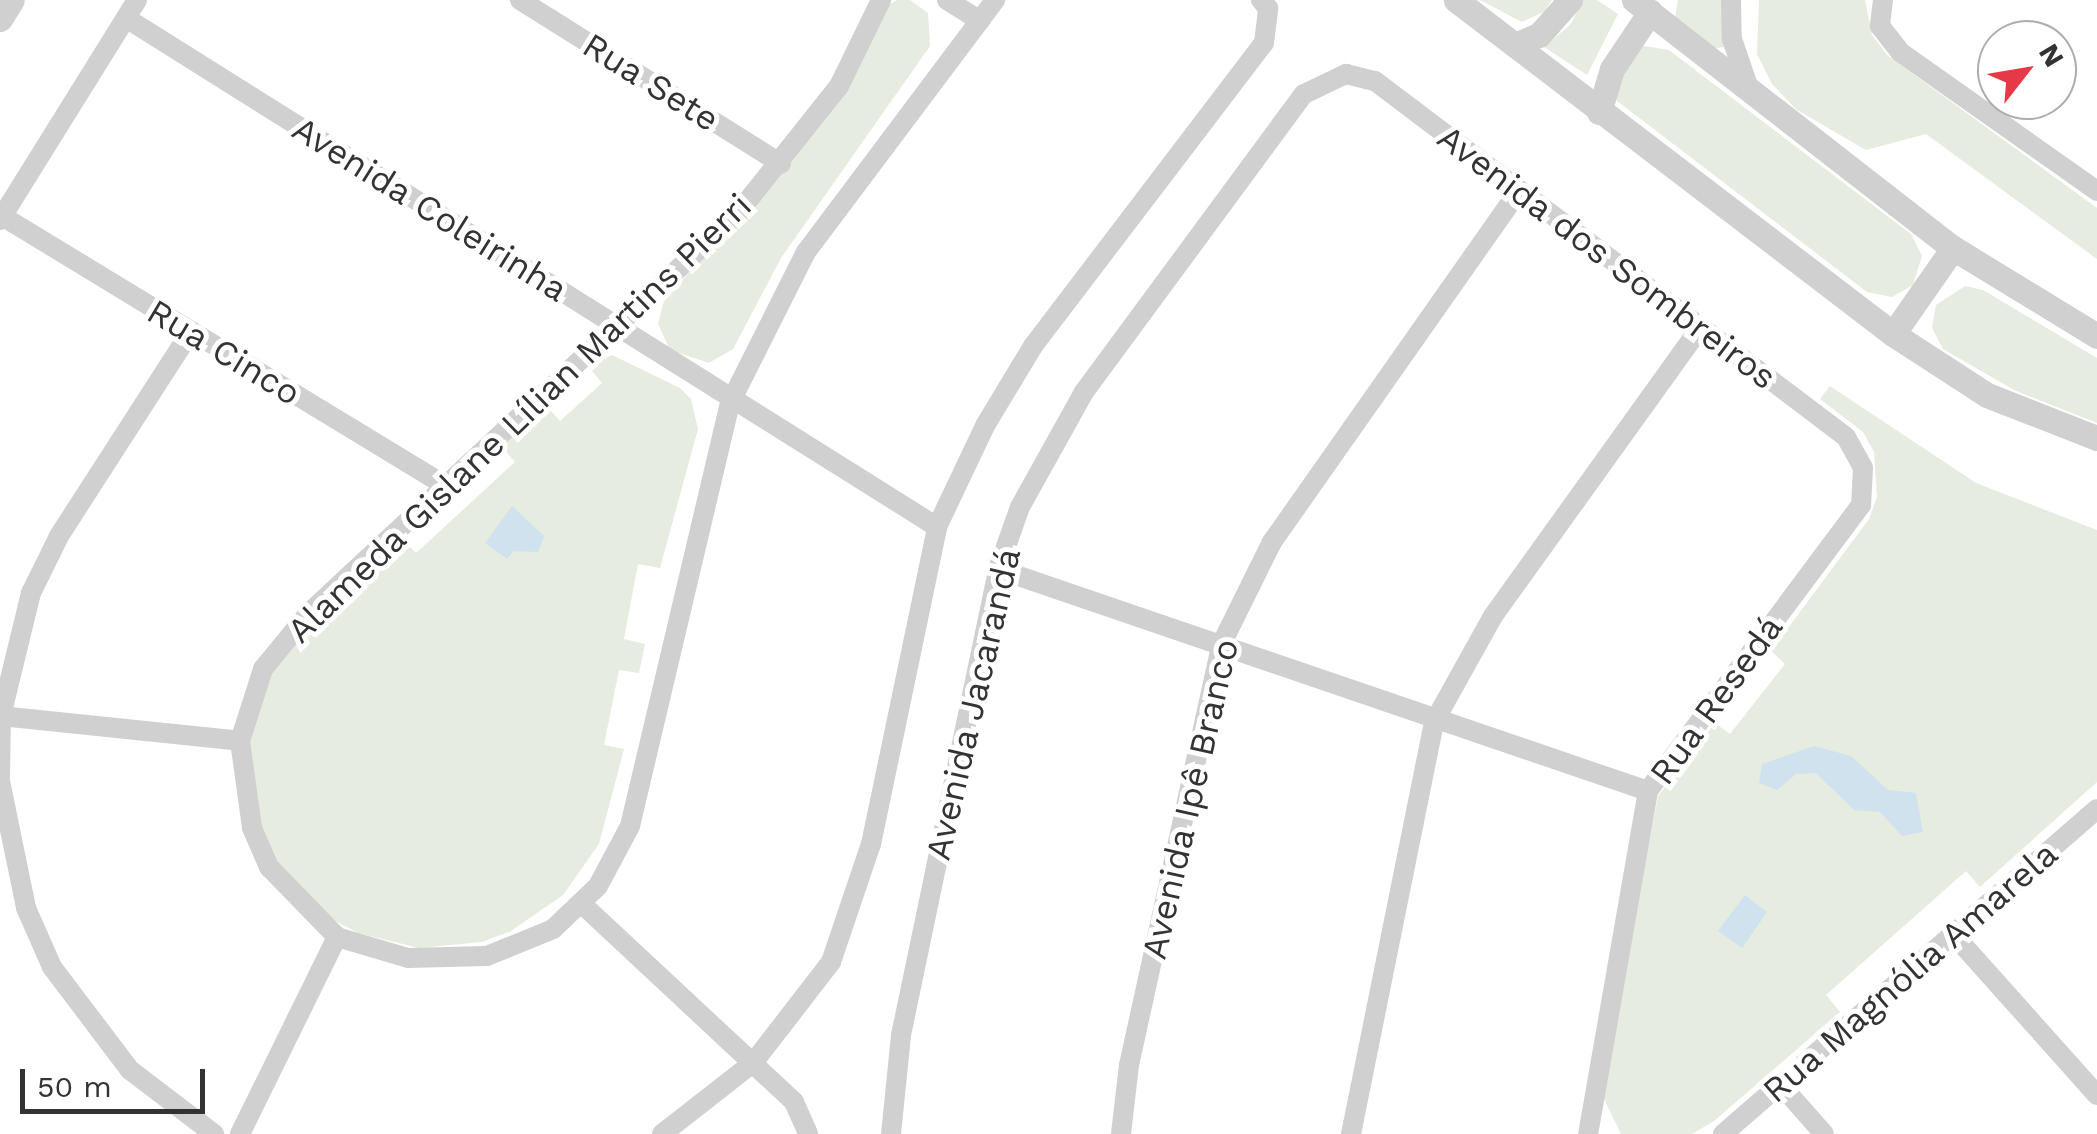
<!DOCTYPE html>
<html>
<head>
<meta charset="utf-8">
<style>
	body { margin:0 }
	#map { position:relative; width:2097px; height:1134px; overflow:hidden; background:#fff; font-family:"Work Sans",sans-serif }
	div>[style] { position:absolute }
	.green>* { inset:0; background:#e6ecdf }
	.water>* { inset:0; background:#cfe2ee }
	.minor>* { height:20px; margin:-10px; padding:0 10px; transform-origin:10px; border-radius:10px; background:#d0d0d0 }
	.tertiary>* { height:25px; margin:-12.5px; padding:0 12.5px; transform-origin:12.5px; border-radius:12.5px; background:#d0d0d0 }
	span { translate:-50% -50%; white-space:nowrap; text-align:center; line-height:1.15; -webkit-text-stroke:10px #fff; paint-order:stroke }
	.street-label { font-size:35px; color:#333 }
	.north { position:absolute; left:1977px; top:20px; width:100px; height:100px; box-sizing:border-box; background:#fff; border:2px solid #adadad; border-radius:50%; rotate:59deg; font-size:28px; font-weight:700; line-height:40px; text-align:center; color:#333 }
	.north::after { content:''; display:block; margin:auto; width:35px; height:45px; background:#e63946; clip-path:polygon(50% 0,100% 100%,50% 72%,0 100%) }
	.scale { position:absolute; left:20px; top:1069px; width:185px; height:45px; box-sizing:border-box; border:5px solid #333; border-top:0; padding-left:12px; font-size:30px; line-height:35px; white-space:nowrap; color:#333; -webkit-text-stroke:8px #fff; paint-order:stroke }
</style>
</head>
<body>
<div id="map">
	<div class="green">
		<div style="clip-path:polygon(897px 0,910px 0,928px 13px,930px 46px,781px 258px,733px 349px,709px 363px,670px 350px,658px 324px,665px 297px,749px 213px,882px 9px)"></div>
		<div style="clip-path:polygon(1480px 0,1552px 0,1544px 12px,1522px 22px)"></div>
		<div style="clip-path:polygon(1582px 0,1597px 0,1618px 14px,1587px 75px,1544px 47px,1571px 24px)"></div>
		<div style="clip-path:polygon(1678px 0,1727px 0,1724px 47px,1712px 49px,1675px 19px)"></div>
		<div style="clip-path:polygon(1759px 0,1865px 0,1872px 35px,1887px 55px,2097px 208px,2097px 259px,1926px 134px,1866px 150px,1797px 110px,1772px 84px,1757px 54px)"></div>
		<div style="clip-path:polygon(1644px 46px,1669px 50px,1911px 234px,1922px 256px,1913px 285px,1892px 297px,1867px 292px,1617px 101px,1613px 82px,1632px 51px)"></div>
		<div style="clip-path:polygon(1965px 286px,1983px 290px,2097px 358px,2097px 423px,2014px 390px,1943px 349px,1932px 328px,1936px 305px)"></div>
		<div style="clip-path:polygon(612px 355px,680px 388px,691px 399px,698px 429px,660px 568px,638px 564px,624px 639px,645px 644px,639px 673px,619px 670px,604px 745px,624px 749px,599px 844px,563px 895px,511px 931px,482px 942px,419px 948px,358px 933px,330px 918px,284px 874px,255px 819px,246px 756px,258px 694px,291px 640px,400px 537px,416px 553px,515px 462px,500px 445px,545px 404px,560px 421px,602px 383px,588px 366px)"></div>
		<div style="clip-path:polygon(1830px 386px,1976px 483px,2097px 530px,2097px 782px,1980px 887px,1966px 871px,1826px 995px,1840px 1012px,1714px 1121px,1692px 1134px,1621px 1134px,1600px 1091px,1658px 796px,1715px 723px,1730px 734px,1785px 664px,1771px 651px,1869px 519px,1877px 497px,1874px 452px,1863px 432px,1820px 399px)"></div>
	</div>
	<div class="water">
		<div style="clip-path:polygon(512px 506px,544px 536px,538px 552px,514px 551px,507px 559px,485px 543px)"></div>
		<div style="clip-path:polygon(1814px 746px,1851px 756px,1888px 790px,1916px 793px,1923px 832px,1902px 836px,1880px 812px,1854px 810px,1816px 773px,1796px 774px,1777px 790px,1759px 783px,1762px 764px)"></div>
		<div style="clip-path:polygon(1745px 895px,1767px 912px,1742px 948px,1718px 931px)"></div>
	</div>
	<div class="minor">
		<div style="left:520px;top:0;width:308px;rotate:32.1deg"></div>
		<div style="left:881px;top:0;width:96px;rotate:116deg"></div>
		<div style="left:839px;top:86px;width:162px;rotate:128.5deg"></div>
		<div style="left:738px;top:213px;width:588px;rotate:137deg"></div>
		<div style="left:308px;top:614px;width:71px;rotate:129.3deg"></div>
		<div style="left:263px;top:669px;width:76px;rotate:107.7deg"></div>
		<div style="left:240px;top:741px;width:88px;rotate:82.1deg"></div>
		<div style="left:252px;top:828px;width:43px;rotate:66.4deg"></div>
		<div style="left:269px;top:867px;width:98px;rotate:45.8deg"></div>
		<div style="left:337px;top:937px;width:74px;rotate:16.5deg"></div>
		<div style="left:408px;top:958px;width:79px;rotate:-1.5deg"></div>
		<div style="left:487px;top:956px;width:71px;rotate:-22.2deg"></div>
		<div style="left:553px;top:929px;width:62px;rotate:-43.7deg"></div>
		<div style="left:598px;top:886px;width:68px;rotate:-61.9deg"></div>
		<div style="left:630px;top:826px;width:435px;rotate:-76.7deg"></div>
		<div style="left:730px;top:403px;width:169px;rotate:-63.3deg"></div>
		<div style="left:806px;top:252px;width:315px;rotate:-53.1deg"></div>
		<div style="left:947px;top:0;width:39px;rotate:32deg"></div>
		<div style="left:1731px;top:0;width:39px;rotate:89deg"></div>
		<div style="left:1732px;top:39px;width:50px;rotate:71.2deg"></div>
		<div style="left:1883px;top:0;width:26px;rotate:97deg"></div>
		<div style="left:1880px;top:26px;width:33px;rotate:52deg"></div>
		<div style="left:1900px;top:52px;width:241px;rotate:35.2deg"></div>
		<div style="left:126px;top:18px;width:957px;rotate:32.11deg"></div>
		<div style="left:2px;top:216px;width:520px;rotate:31.3deg"></div>
		<div style="left:0;top:220px;width:259px;rotate:-58.1deg"></div>
		<div style="left:998px;top:569px;width:687px;rotate:18.86deg"></div>
		<div style="left:0;top:716px;width:241px;rotate:5.9deg"></div>
		<div style="left:0;top:777px;width:61px;rotate:-89.1deg"></div>
		<div style="left:1px;top:716px;width:127px;rotate:-76.3deg"></div>
		<div style="left:31px;top:593px;width:64px;rotate:-63.8deg"></div>
		<div style="left:59px;top:536px;width:244px;rotate:-57.2deg"></div>
		<div style="left:0;top:781px;width:130px;rotate:78.4deg"></div>
		<div style="left:26px;top:908px;width:64px;rotate:66.2deg"></div>
		<div style="left:52px;top:967px;width:129px;rotate:52.9deg"></div>
		<div style="left:130px;top:1070px;width:106px;rotate:37.3deg"></div>
		<div style="left:582px;top:904px;width:290px;rotate:43deg"></div>
		<div style="left:794px;top:1102px;width:35px;rotate:66deg"></div>
		<div style="left:1953px;top:934px;width:216px;rotate:48.2deg"></div>
		<div style="left:1781px;top:1085px;width:65px;rotate:48.7deg"></div>
		<div style="left:240px;top:1134px;width:220px;rotate:-63.8deg"></div>
		<div style="left:662px;top:1134px;width:115px;rotate:-38deg"></div>
		<div style="left:753px;top:1063px;width:128px;rotate:-52.3deg"></div>
		<div style="left:831px;top:962px;width:125px;rotate:-71.3deg"></div>
		<div style="left:871px;top:844px;width:324px;rotate:-78.2deg"></div>
		<div style="left:937px;top:527px;width:114px;rotate:-64.6deg"></div>
		<div style="left:986px;top:424px;width:91px;rotate:-58.9deg"></div>
		<div style="left:1033px;top:346px;width:381px;rotate:-52.7deg"></div>
		<div style="left:1264px;top:43px;width:35px;rotate:-83deg"></div>
		<div style="left:1268px;top:8px;width:11px;rotate:-131deg"></div>
		<div style="left:891px;top:1134px;width:100px;rotate:-84.2deg"></div>
		<div style="left:901px;top:1035px;width:476px;rotate:-78.2deg"></div>
		<div style="left:998px;top:569px;width:66px;rotate:-70.5deg"></div>
		<div style="left:1020px;top:507px;width:132px;rotate:-60.9deg"></div>
		<div style="left:1084px;top:392px;width:370px;rotate:-53.6deg"></div>
		<div style="left:1304px;top:94px;width:47px;rotate:-25.5deg"></div>
		<div style="left:1346px;top:74px;width:30px;rotate:14deg"></div>
		<div style="left:1375px;top:81px;width:590px;rotate:37.08deg"></div>
		<div style="left:1846px;top:437px;width:35px;rotate:61deg"></div>
		<div style="left:1863px;top:468px;width:37px;rotate:93deg"></div>
		<div style="left:1861px;top:505px;width:357px;rotate:126.7deg"></div>
		<div style="left:1648px;top:791px;width:348px;rotate:99.9deg"></div>
		<div style="left:1121px;top:1134px;width:69px;rotate:-83.4deg"></div>
		<div style="left:1129px;top:1065px;width:432px;rotate:-77.6deg"></div>
		<div style="left:1222px;top:643px;width:113px;rotate:-63.7deg"></div>
		<div style="left:1272px;top:542px;width:430px;rotate:-54.9deg"></div>
		<div style="left:1351px;top:1134px;width:420px;rotate:-78.6deg"></div>
		<div style="left:1434px;top:722px;width:121px;rotate:-60.9deg"></div>
		<div style="left:1493px;top:616px;width:355px;rotate:-54.3deg"></div>
		<div style="left:1723px;top:1134px;width:495px;rotate:-41deg"></div>
	</div>
	<div class="tertiary">
		<div style="left:1456px;top:0;width:550px;rotate:37.39deg"></div>
		<div style="left:1893px;top:334px;width:112px;rotate:33deg"></div>
		<div style="left:1987px;top:395px;width:118px;rotate:21.4deg"></div>
		<div style="left:1634px;top:0;width:404px;rotate:37.9deg"></div>
		<div style="left:1953px;top:248px;width:169px;rotate:31.4deg"></div>
		<div style="left:0;top:19px;width:22px;rotate:-58deg"></div>
		<div style="left:1515px;top:45px;width:26px;rotate:-23deg"></div>
		<div style="left:1539px;top:35px;width:47px;rotate:-48.5deg"></div>
		<div style="left:1599px;top:112px;width:45px;rotate:-73.2deg"></div>
		<div style="left:1612px;top:69px;width:69px;rotate:-56.3deg"></div>
		<div style="left:1893px;top:334px;width:105px;rotate:-55.1deg"></div>
	</div>
	<div class="street-label">
		<span style="left:651px;top:82px;rotate:32deg">Rua Sete</span>
		<span style="left:430px;top:209px;rotate:32deg">Avenida Coleirinha</span>
		<span style="left:1607px;top:257px;rotate:37deg">Avenida dos Sombreiros</span>
		<span style="left:224px;top:352px;rotate:31deg">Rua Cinco</span>
		<span style="left:519px;top:418px;rotate:-44deg">Alameda Gislane Lílian Martins Pierri</span>
		<span style="left:1716px;top:700px;rotate:-54deg">Rua Resedá</span>
		<span style="left:973px;top:704px;rotate:-77deg">Avenida Jacarandá</span>
		<span style="left:1190px;top:799px;rotate:-77deg">Avenida Ipê Branco</span>
		<span style="left:1910px;top:972px;rotate:-41deg">Rua Magnólia Amarela</span>
	</div>
	<div class="north">N</div>
	<div class="scale">50 m</div>
</div>
</body>
</html>
